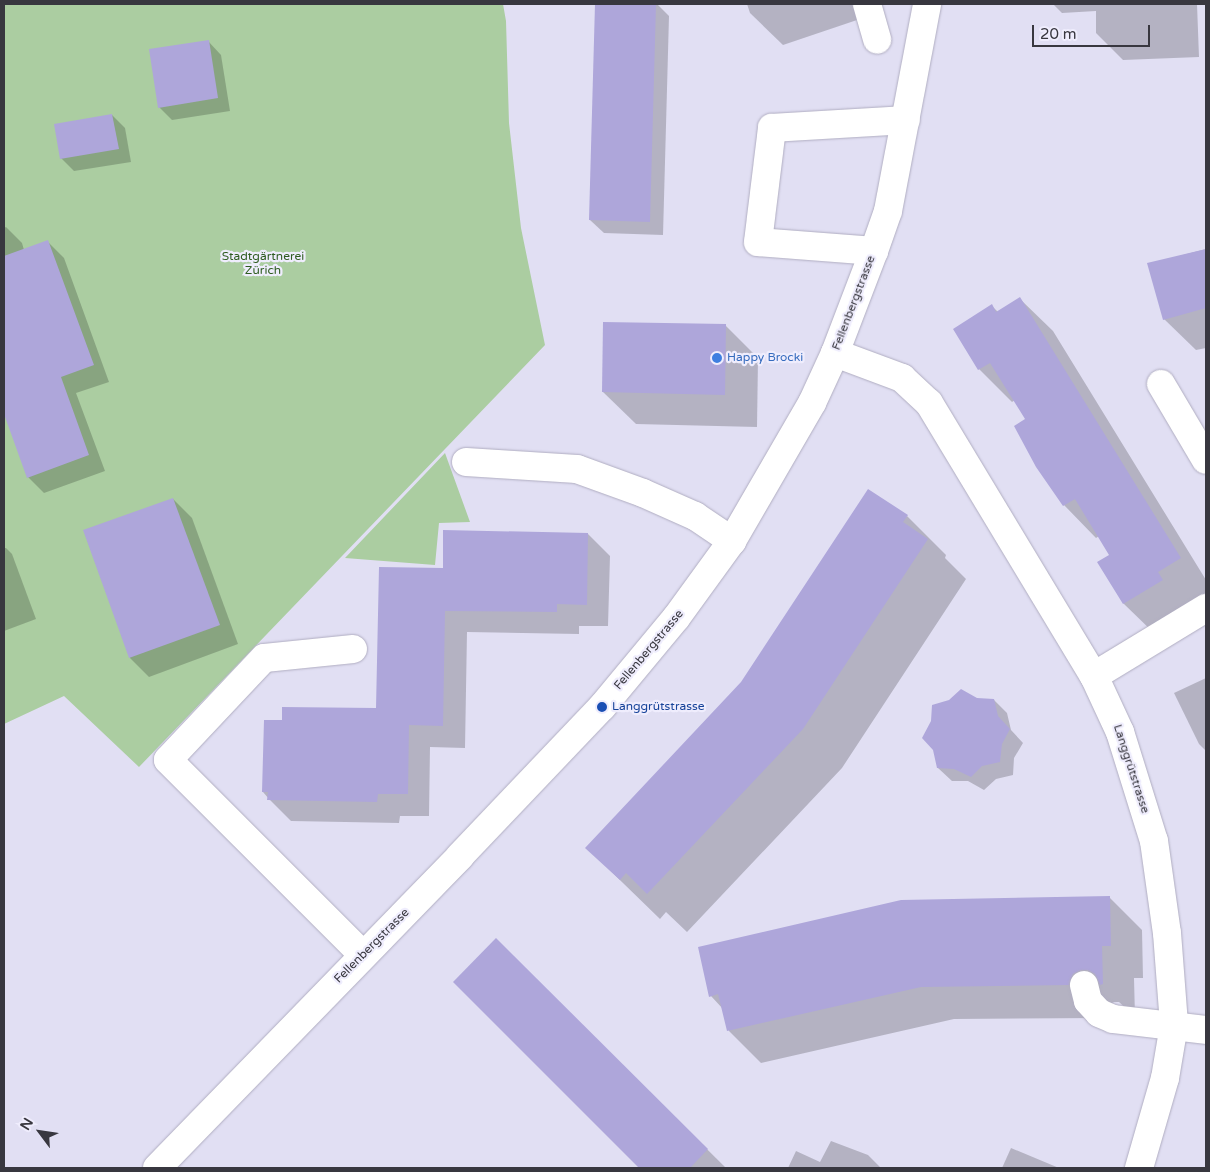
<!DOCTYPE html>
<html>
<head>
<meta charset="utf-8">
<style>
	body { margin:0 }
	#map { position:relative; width:1210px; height:1172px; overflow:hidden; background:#e1dff3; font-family:"Varela Round",sans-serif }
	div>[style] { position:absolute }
	.green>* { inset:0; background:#abcda1 }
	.shadow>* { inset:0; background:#0003 }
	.building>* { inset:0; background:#aea6da }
	.roads { filter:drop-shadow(0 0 1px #b0adc1) drop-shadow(0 0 1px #b0adc1) }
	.minor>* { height:28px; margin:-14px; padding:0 14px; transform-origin:14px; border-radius:14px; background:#fff }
	.dots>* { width:14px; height:14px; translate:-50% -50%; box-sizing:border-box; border:2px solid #efedfd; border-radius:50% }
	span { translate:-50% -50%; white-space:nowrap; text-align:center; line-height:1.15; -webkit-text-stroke:4.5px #efedfd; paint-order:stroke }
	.park-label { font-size:12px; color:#2e5c20 }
	.street-label { font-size:12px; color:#38373f }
	.shop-label { font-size:12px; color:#366cbe }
	.left { translate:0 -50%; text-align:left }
	.transit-label { font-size:12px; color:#164399 }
	.frame { position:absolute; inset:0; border:5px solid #38373f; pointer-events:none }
	.north { position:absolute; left:15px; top:1107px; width:50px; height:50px; -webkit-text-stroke:4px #efedfd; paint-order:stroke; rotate:301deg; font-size:14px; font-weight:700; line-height:20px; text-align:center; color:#38373f }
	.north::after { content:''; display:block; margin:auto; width:18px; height:22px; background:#38373f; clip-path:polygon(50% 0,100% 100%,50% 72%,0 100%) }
	.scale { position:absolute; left:1032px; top:25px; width:118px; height:22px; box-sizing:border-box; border:2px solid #38373f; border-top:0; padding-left:6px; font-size:15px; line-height:18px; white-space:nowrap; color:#38373f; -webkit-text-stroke:4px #efedfd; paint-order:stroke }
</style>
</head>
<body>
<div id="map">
	<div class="green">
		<div style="clip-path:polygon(4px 4px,503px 4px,506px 21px,509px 123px,521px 228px,545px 345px,139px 767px,64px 696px,4px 724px)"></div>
		<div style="clip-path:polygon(445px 453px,470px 522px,439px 523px,435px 565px,345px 558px)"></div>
	</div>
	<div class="shadow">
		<div style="clip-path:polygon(596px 4px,657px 4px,669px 16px,663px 235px,604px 233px,590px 220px)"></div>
		<div style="clip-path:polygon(747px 4px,855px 4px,860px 19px,783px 45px,750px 13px)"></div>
		<div style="clip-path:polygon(1053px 4px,1197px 4px,1199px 57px,1123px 60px,1096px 33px,1096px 11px,1062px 13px)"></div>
		<div style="clip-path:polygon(208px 41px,221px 55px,230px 111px,172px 120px,159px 107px)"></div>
		<div style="clip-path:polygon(112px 115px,125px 128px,131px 162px,74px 171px,61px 158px)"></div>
		<div style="clip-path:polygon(6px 227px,22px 243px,24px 250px,48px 242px,64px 258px,109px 382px,76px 393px,105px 471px,44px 493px,28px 477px,4px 410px,4px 228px)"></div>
		<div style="clip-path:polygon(1206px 249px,1206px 348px,1196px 350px,1164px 319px,1149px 264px)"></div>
		<div style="clip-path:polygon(1020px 299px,1053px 331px,1206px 580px,1206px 595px,1157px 636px,1124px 604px,1099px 563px,1111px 555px,1099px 536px,1096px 538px,1064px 505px,1027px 420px,1015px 400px,1012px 402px,979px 369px,992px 306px,998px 312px)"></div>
		<div style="clip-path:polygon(725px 325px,758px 358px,757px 427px,636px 424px,603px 392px)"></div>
		<div style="clip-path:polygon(173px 499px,192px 518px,238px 644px,149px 677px,130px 658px,84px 531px)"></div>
		<div style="clip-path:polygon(907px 516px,946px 555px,945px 558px,966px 579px,842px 768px,687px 932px,666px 912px,660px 919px,587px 848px)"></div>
		<div style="clip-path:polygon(588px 534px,610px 556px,608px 626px,579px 626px,579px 634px,467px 632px,465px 748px,430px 747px,429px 816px,400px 816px,399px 823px,291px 821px,269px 799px,263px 792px,283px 721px,377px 709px,444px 569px)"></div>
		<div style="clip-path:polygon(4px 548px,6px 548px,12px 554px,36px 619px,4px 631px)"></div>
		<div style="clip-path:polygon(1206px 678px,1206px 751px,1199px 744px,1174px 693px)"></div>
		<div style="clip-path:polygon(976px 699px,994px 700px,1007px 713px,1011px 730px,1023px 743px,1014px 758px,1013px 775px,996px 779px,984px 790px,968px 781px,952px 781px,938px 768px)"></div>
		<div style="clip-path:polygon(1109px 897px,1142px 930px,1143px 978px,1134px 978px,1135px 1017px,1119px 1002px,1114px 1002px,1105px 1007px,1101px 1018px,954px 1019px,761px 1063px,729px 1031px,723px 1009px,711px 996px,699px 948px)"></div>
		<div style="clip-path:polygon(496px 940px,726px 1168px,641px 1168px,455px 982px)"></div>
		<div style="clip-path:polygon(831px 1141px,868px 1155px,881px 1168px,788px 1168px,796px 1151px,820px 1162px)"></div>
		<div style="clip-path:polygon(1011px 1148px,1059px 1168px,1002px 1168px)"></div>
	</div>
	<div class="building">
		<div style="clip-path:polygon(595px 4px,656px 4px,650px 222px,589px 220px)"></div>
		<div style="clip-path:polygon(209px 40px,218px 98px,158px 108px,149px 49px)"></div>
		<div style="clip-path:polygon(112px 114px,119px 149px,60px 159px,54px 124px)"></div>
		<div style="clip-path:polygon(48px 240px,94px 365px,61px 377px,89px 455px,27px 478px,4px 414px,4px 256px)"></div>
		<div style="clip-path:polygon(1206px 249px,1206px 308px,1163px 320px,1147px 263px)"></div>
		<div style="clip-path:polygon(1020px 297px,1181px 558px,1158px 572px,1163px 580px,1123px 604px,1097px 562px,1109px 555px,1075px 499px,1063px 506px,1036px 467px,1014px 426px,1025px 419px,990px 363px,978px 370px,953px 329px,992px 304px,996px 312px)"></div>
		<div style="clip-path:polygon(603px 322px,726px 324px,725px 395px,602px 392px)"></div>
		<div style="clip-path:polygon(868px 489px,908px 515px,903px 522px,928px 539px,803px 729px,647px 894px,626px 873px,620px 880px,585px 848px,741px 682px)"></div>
		<div style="clip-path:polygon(173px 498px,220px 625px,129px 658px,83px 530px)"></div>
		<div style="clip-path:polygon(443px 530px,588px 533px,587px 605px,557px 604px,557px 612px,445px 611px,443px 726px,409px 725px,408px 794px,378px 794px,377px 802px,267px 800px,268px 792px,262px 792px,264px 720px,282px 720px,282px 707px,376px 708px,379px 567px,443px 568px)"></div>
		<div style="clip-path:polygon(961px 689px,977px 698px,994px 699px,998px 716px,1010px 729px,1002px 744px,1000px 762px,982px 766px,971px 777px,954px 769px,937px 768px,933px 750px,922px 738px,931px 721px,932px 705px,949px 700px)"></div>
		<div style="clip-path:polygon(1110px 896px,1111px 946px,1102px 946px,1103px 984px,1100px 985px,1095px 974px,1088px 970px,1081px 970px,1073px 974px,1069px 985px,921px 987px,727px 1031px,718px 994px,709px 997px,698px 947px,901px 900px)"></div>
		<div style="clip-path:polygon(496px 938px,708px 1149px,690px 1168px,639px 1168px,453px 982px)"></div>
	</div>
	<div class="roads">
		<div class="minor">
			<div style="left:867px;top:4px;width:37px;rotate:74deg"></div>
			<div style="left:874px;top:251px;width:116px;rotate:-175.6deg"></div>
			<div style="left:758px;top:242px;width:115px;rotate:-83deg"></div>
			<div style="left:772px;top:128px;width:134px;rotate:-3.4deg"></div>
			<div style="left:835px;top:353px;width:72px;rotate:20.5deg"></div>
			<div style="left:902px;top:378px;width:37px;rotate:43deg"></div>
			<div style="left:929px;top:403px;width:319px;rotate:58.9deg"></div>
			<div style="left:1094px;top:676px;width:62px;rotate:65.1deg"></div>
			<div style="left:1120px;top:732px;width:114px;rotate:72.7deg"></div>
			<div style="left:1154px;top:841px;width:93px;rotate:82deg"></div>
			<div style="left:1167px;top:933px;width:92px;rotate:85.6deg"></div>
			<div style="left:1174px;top:1025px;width:54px;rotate:99.6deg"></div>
			<div style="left:1165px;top:1078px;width:94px;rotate:106.1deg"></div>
			<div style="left:1161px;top:384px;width:88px;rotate:59.4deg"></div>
			<div style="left:466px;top:462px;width:111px;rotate:3.6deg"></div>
			<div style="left:577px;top:469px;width:70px;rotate:20deg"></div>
			<div style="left:643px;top:493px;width:57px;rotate:23.9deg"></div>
			<div style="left:695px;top:516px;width:45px;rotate:34deg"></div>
			<div style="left:353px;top:649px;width:89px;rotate:174.2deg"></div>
			<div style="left:264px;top:658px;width:140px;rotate:133.3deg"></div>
			<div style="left:168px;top:760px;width:276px;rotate:45deg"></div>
			<div style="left:1094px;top:676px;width:131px;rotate:-31.3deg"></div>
			<div style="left:1084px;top:985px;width:16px;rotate:76deg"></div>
			<div style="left:1088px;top:1001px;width:16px;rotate:47deg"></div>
			<div style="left:1099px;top:1013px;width:15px;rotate:23deg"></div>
			<div style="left:1113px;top:1019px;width:94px;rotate:6.7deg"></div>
			<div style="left:157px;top:1168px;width:435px;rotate:-45.8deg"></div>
			<div style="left:460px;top:856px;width:206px;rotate:-46.4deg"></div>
			<div style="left:602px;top:707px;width:116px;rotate:-50.3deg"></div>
			<div style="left:676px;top:618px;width:95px;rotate:-54deg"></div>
			<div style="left:732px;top:541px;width:160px;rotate:-59.9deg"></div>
			<div style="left:812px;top:403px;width:55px;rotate:-65.3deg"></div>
			<div style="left:835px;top:353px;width:109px;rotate:-69.1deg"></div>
			<div style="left:874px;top:251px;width:42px;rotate:-70.7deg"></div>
			<div style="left:888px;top:211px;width:211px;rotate:-79.3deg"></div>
		</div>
	</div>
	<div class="dots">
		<div style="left:717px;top:358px;background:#3f7fe0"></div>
		<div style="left:602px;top:707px;background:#1a4fb4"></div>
	</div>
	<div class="park-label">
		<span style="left:263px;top:264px">Stadtgärtnerei<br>Zürich</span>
	</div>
	<div class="street-label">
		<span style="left:854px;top:303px;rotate:-69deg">Fellenbergstrasse</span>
		<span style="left:649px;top:650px;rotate:-50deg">Fellenbergstrasse</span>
		<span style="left:1131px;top:769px;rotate:72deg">Langgrütstrasse</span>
		<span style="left:372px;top:946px;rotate:-45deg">Fellenbergstrasse</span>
	</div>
	<div class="shop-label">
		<span class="left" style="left:727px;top:358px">Happy Brocki</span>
	</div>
	<div class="transit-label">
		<span class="left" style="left:612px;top:707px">Langgrütstrasse</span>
	</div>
	<div class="frame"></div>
	<div class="north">N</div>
	<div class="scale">20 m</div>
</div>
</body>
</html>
